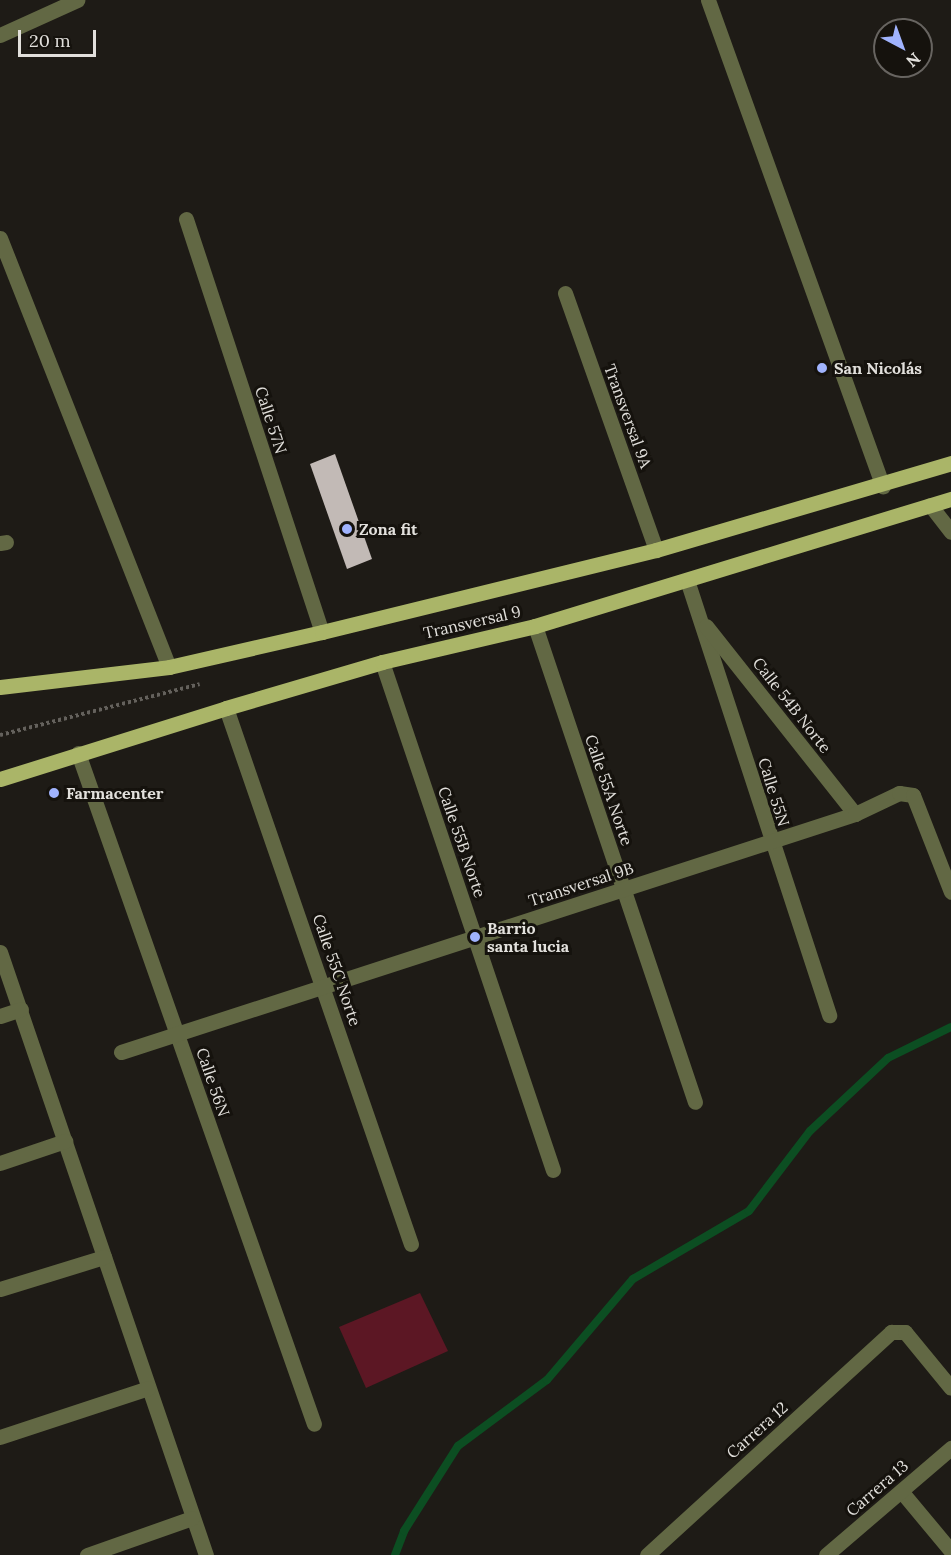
<!DOCTYPE html>
<html>
<head>
<meta charset="utf-8">
<style>
	body { margin:0 }
	#map { position:relative; width:951px; height:1555px; overflow:hidden; background:#1e1b16; font-family:Lora,serif }
	div>[style] { position:absolute }
	.green>* { inset:0; background:#5c1724 }
	.stream>* { height:8px; margin:-4px; padding:0 4px; transform-origin:4px; border-radius:4px; background:#0c4e22 }
	.building>* { inset:0; background:#c2bab6 }
	.path>* { height:4px; margin-top:-2px; transform-origin:0; background:repeating-linear-gradient(90deg,#64615c 0 3px,transparent 0 6px) }
	.minor>* { height:15px; margin:-7.5px; padding:0 7.5px; transform-origin:7.5px; border-radius:7.5px; background:#626844 }
	.major>* { height:15px; margin:-7.5px; padding:0 7.5px; transform-origin:7.5px; border-radius:7.5px; background:#aab568 }
	.dots>* { width:16px; height:16px; translate:-50% -50%; box-sizing:border-box; border:3px solid #15120d; border-radius:50% }
	span { translate:-50% -50%; white-space:nowrap; text-align:center; line-height:1.15; -webkit-text-stroke:6px #15120d; paint-order:stroke }
	.poi-label { font-size:16px; color:#e2e0dc; font-weight:700 }
	.left { translate:0 -50%; text-align:left }
	.street-label { font-size:16px; color:#e2e0dc }
	.north { position:absolute; left:873px; top:18px; width:60px; height:60px; box-sizing:border-box; background:#15120d; border:2px solid #676460; border-radius:50%; rotate:139deg; font-size:16px; font-weight:700; line-height:24px; text-align:center; color:#e2e0dc }
	.north::after { content:''; display:block; margin:auto; width:21px; height:27px; background:#a0b3fd; clip-path:polygon(50% 0,100% 100%,50% 72%,0 100%) }
	.scale { position:absolute; left:18px; top:30px; width:78px; height:27px; box-sizing:border-box; border:3px solid #e2e0dc; border-top:0; padding-left:8px; font-size:18px; line-height:21px; white-space:nowrap; color:#e2e0dc; -webkit-text-stroke:4px #15120d; paint-order:stroke }
</style>
</head>
<body>
<div id="map">
	<div class="green">
		<div style="clip-path:polygon(420px 1293px,448px 1351px,366px 1388px,339px 1327px)"></div>
	</div>
	<div class="stream">
		<div style="left:395px;top:1555px;width:26px;rotate:-69deg"></div>
		<div style="left:404px;top:1531px;width:101px;rotate:-57.6deg"></div>
		<div style="left:458px;top:1446px;width:111px;rotate:-36.6deg"></div>
		<div style="left:547px;top:1380px;width:133px;rotate:-49.6deg"></div>
		<div style="left:633px;top:1279px;width:134px;rotate:-30.4deg"></div>
		<div style="left:749px;top:1211px;width:101px;rotate:-52.7deg"></div>
		<div style="left:810px;top:1131px;width:107px;rotate:-43.1deg"></div>
		<div style="left:888px;top:1058px;width:70px;rotate:-26.2deg"></div>
	</div>
	<div class="building">
		<div style="clip-path:polygon(335px 454px,372px 559px,347px 569px,310px 464px)"></div>
	</div>
	<div class="path">
		<div style="left:0;top:735px;width:206px;rotate:-14.3deg"></div>
	</div>
	<div class="minor">
		<div style="left:708px;top:0;width:517px;rotate:70.23deg"></div>
		<div style="left:0;top:35px;width:85px;rotate:-24.4deg"></div>
		<div style="left:186px;top:219px;width:435px;rotate:71.8deg"></div>
		<div style="left:0;top:238px;width:461px;rotate:68.5deg"></div>
		<div style="left:565px;top:293px;width:273px;rotate:70.5deg"></div>
		<div style="left:930px;top:505px;width:34px;rotate:52deg"></div>
		<div style="left:0;top:543px;width:6px;rotate:-9deg"></div>
		<div style="left:687px;top:580px;width:458px;rotate:71.9deg"></div>
		<div style="left:535px;top:626px;width:502px;rotate:71.42deg"></div>
		<div style="left:706px;top:626px;width:240px;rotate:51.6deg"></div>
		<div style="left:382px;top:662px;width:536px;rotate:71.4deg"></div>
		<div style="left:226px;top:708px;width:567px;rotate:70.96deg"></div>
		<div style="left:78px;top:753px;width:711px;rotate:70.62deg"></div>
		<div style="left:0;top:952px;width:637px;rotate:71.14deg"></div>
		<div style="left:0;top:1016px;width:22px;rotate:-18deg"></div>
		<div style="left:121px;top:1052px;width:772px;rotate:-17.97deg"></div>
		<div style="left:855px;top:814px;width:49px;rotate:-25.5deg"></div>
		<div style="left:899px;top:793px;width:14px;rotate:8deg"></div>
		<div style="left:913px;top:795px;width:104px;rotate:68.6deg"></div>
		<div style="left:0;top:1163px;width:69px;rotate:-18.7deg"></div>
		<div style="left:0;top:1289px;width:109px;rotate:-17.1deg"></div>
		<div style="left:0;top:1437px;width:156px;rotate:-18.3deg"></div>
		<div style="left:901px;top:1491px;width:78px;rotate:50.2deg"></div>
		<div style="left:87px;top:1555px;width:111px;rotate:-19.4deg"></div>
		<div style="left:647px;top:1555px;width:331px;rotate:-42.4deg"></div>
		<div style="left:891px;top:1332px;width:14px"></div>
		<div style="left:905px;top:1332px;width:72px;rotate:50.6deg"></div>
		<div style="left:826px;top:1555px;width:165px;rotate:-40.6deg"></div>
	</div>
	<div class="major">
		<div style="left:0;top:687px;width:170px;rotate:-6.7deg"></div>
		<div style="left:169px;top:667px;width:157px;rotate:-12.9deg"></div>
		<div style="left:322px;top:632px;width:344px;rotate:-13.8deg"></div>
		<div style="left:656px;top:550px;width:308px;rotate:-16.4deg"></div>
		<div style="left:0;top:779px;width:237px;rotate:-17.4deg"></div>
		<div style="left:226px;top:708px;width:163px;rotate:-16.4deg"></div>
		<div style="left:382px;top:662px;width:157px;rotate:-13.2deg"></div>
		<div style="left:535px;top:626px;width:435px;rotate:-17deg"></div>
	</div>
	<div class="dots">
		<div style="left:822px;top:368px;background:#a0b3fd"></div>
		<div style="left:347px;top:529px;background:#a0b3fd"></div>
		<div style="left:54px;top:793px;background:#a0b3fd"></div>
		<div style="left:475px;top:937px;background:#a0b3fd"></div>
	</div>
	<div class="poi-label">
		<span class="left" style="left:834px;top:368px">San Nicolás</span>
		<span class="left" style="left:359px;top:529px">Zona fit</span>
		<span class="left" style="left:66px;top:793px">Farmacenter</span>
		<span class="left" style="left:487px;top:937px">Barrio<br>santa lucia</span>
	</div>
	<div class="street-label">
		<span style="left:628px;top:416px;rotate:70deg">Transversal 9A</span>
		<span style="left:271px;top:420px;rotate:72deg">Calle 57N</span>
		<span style="left:472px;top:622px;rotate:-13deg">Transversal 9</span>
		<span style="left:792px;top:705px;rotate:52deg">Calle 54B Norte</span>
		<span style="left:609px;top:790px;rotate:71deg">Calle 55A Norte</span>
		<span style="left:774px;top:792px;rotate:73deg">Calle 55N</span>
		<span style="left:462px;top:842px;rotate:71deg">Calle 55B Norte</span>
		<span style="left:581px;top:884px;rotate:-18deg">Transversal 9B</span>
		<span style="left:337px;top:970px;rotate:71deg">Calle 55C Norte</span>
		<span style="left:213px;top:1082px;rotate:71deg">Calle 56N</span>
		<span style="left:757px;top:1430px;rotate:-42deg">Carrera 12</span>
		<span style="left:877px;top:1488px;rotate:-41deg">Carrera 13</span>
	</div>
	<div class="north">N</div>
	<div class="scale">20 m</div>
</div>
</body>
</html>
